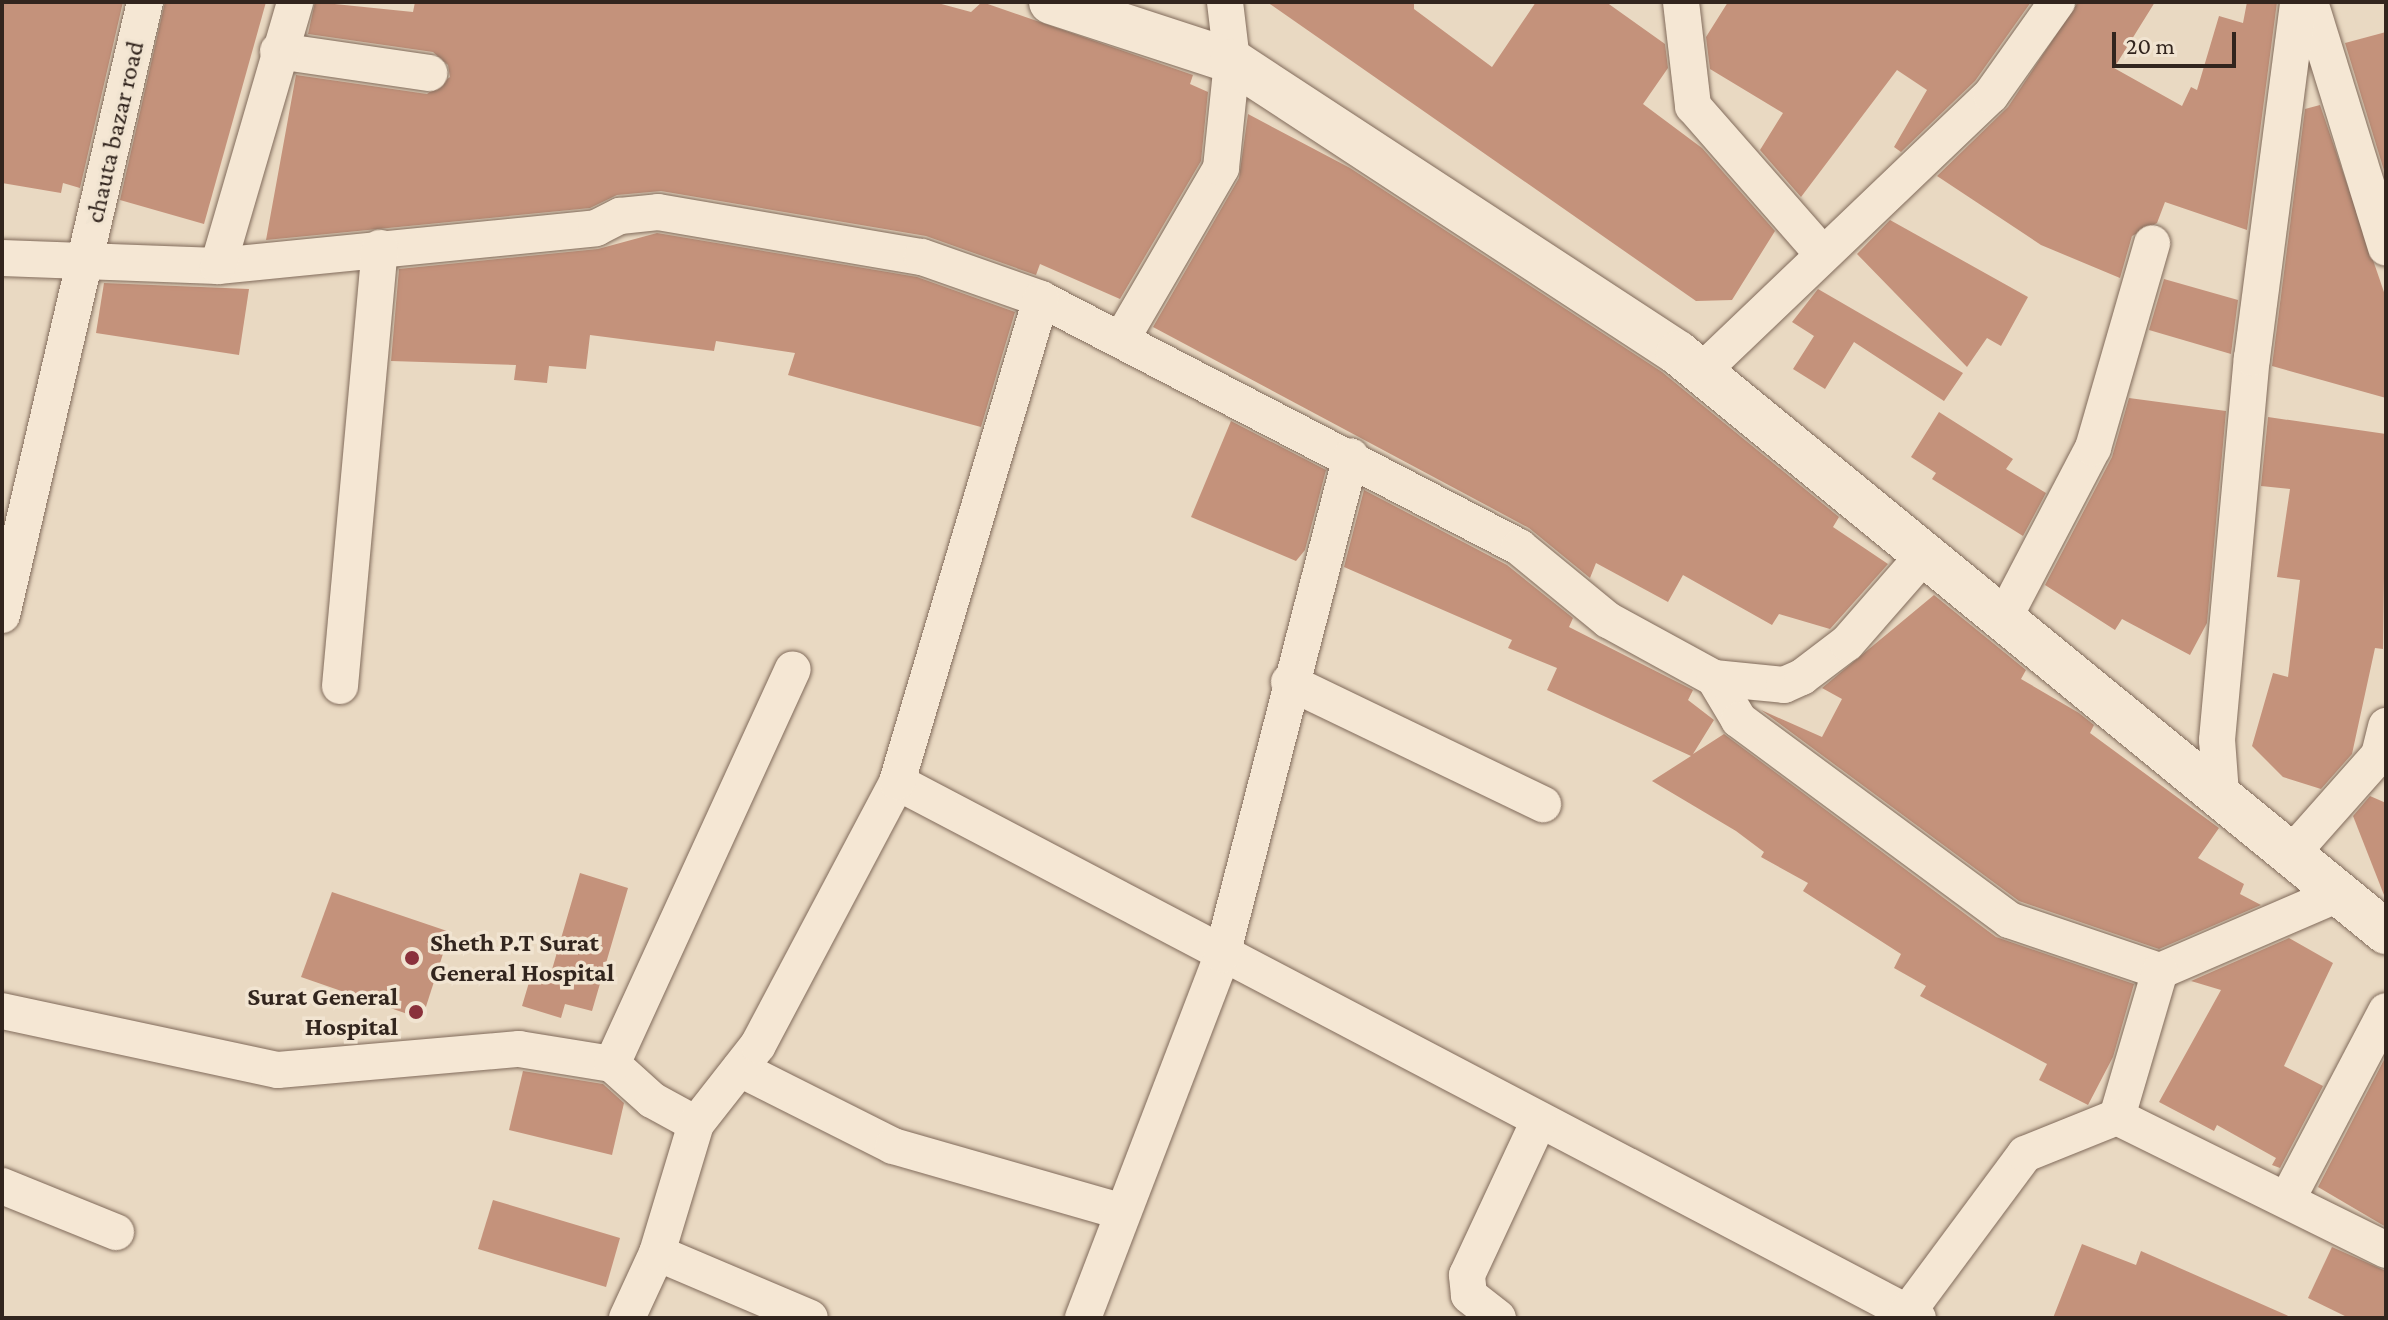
<!DOCTYPE html>
<html>
<head>
<meta charset="utf-8">
<style>
	body { margin:0 }
	#map { position:relative; width:2388px; height:1320px; overflow:hidden; background:#e9d9c2; font-family:"Crimson Pro",serif }
	div>[style] { position:absolute }
	.building>* { inset:0; background:#c4927b }
	.roads { filter:drop-shadow(0 0 2px #816b5b) drop-shadow(0 0 2px #816b5b) }
	.street>* { height:36px; margin:-18px; padding:0 18px; transform-origin:18px; border-radius:18px; background:#f5e7d4 }
	.secondary>* { height:44px; margin:-22px; padding:0 22px; transform-origin:22px; border-radius:22px; background:#f5e7d4 }
	.dots>* { width:22px; height:22px; translate:-50% -50%; box-sizing:border-box; border:4px solid #f1e4d1; border-radius:50% }
	span { translate:-50% -50%; white-space:nowrap; text-align:center; line-height:1.15; -webkit-text-stroke:7px #f1e4d1; paint-order:stroke }
	.street-label { font-size:26px; color:#32251e }
	.poi-label { font-size:26px; color:#32251e; font-weight:700 }
	.left { translate:0 -50%; text-align:left }
	.right { translate:-100% -50%; text-align:right }
	.frame { position:absolute; inset:0; border:4px solid #32251e; pointer-events:none }
	.scale { position:absolute; left:2112px; top:32px; width:124px; height:36px; box-sizing:border-box; border:4px solid #32251e; border-top:0; padding-left:10px; font-size:24px; line-height:28px; white-space:nowrap; color:#32251e; -webkit-text-stroke:6px #f1e4d1; paint-order:stroke }
</style>
</head>
<body>
<div id="map">
	<div class="building">
		<div style="clip-path:polygon(2px 2px,123px 2px,80px 188px,63px 183px,61px 193px,2px 183px)"></div>
		<div style="clip-path:polygon(165px 2px,266px 2px,204px 224px,120px 200px)"></div>
		<div style="clip-path:polygon(315px 2px,413px 12px,415px 2px,934px 2px,971px 12px,982px 2px,1193px 75px,1190px 84px,1208px 92px,1201px 161px,1120px 299px,1040px 264px,1036px 275px,926px 236px,661px 191px,617px 195px,590px 208px,266px 240px,296px 75px,427px 94px,450px 77px,448px 65px,433px 52px,308px 34px)"></div>
		<div style="clip-path:polygon(1267px 2px,1414px 2px,1414px 9px,1492px 67px,1536px 2px,1606px 2px,1665px 44px,1668px 68px,1643px 104px,1702px 148px,1775px 231px,1732px 300px,1696px 301px)"></div>
		<div style="clip-path:polygon(1728px 2px,2031px 2px,1975px 81px,1901px 152px,1894px 147px,1927px 90px,1897px 70px,1801px 197px,1760px 150px,1783px 113px,1710px 69px,1706px 37px)"></div>
		<div style="clip-path:polygon(2078px 2px,2155px 2px,2114px 68px,2182px 106px,2191px 87px,2197px 90px,2219px 16px,2243px 23px,2247px 2px,2277px 2px,2247px 230px,2165px 202px,2157px 223px,2132px 236px,2120px 278px,2041px 245px,1937px 176px,2008px 107px)"></div>
		<div style="clip-path:polygon(2386px 32px,2386px 177px,2345px 43px)"></div>
		<div style="clip-path:polygon(2320px 105px,2386px 298px,2386px 398px,2272px 366px,2305px 109px)"></div>
		<div style="clip-path:polygon(1248px 114px,1350px 168px,1662px 372px,1839px 517px,1833px 527px,1888px 564px,1830px 629px,1779px 614px,1772px 625px,1683px 575px,1668px 602px,1596px 563px,1590px 578px,1529px 528px,1153px 327px,1239px 178px)"></div>
		<div style="clip-path:polygon(1890px 220px,2028px 297px,2001px 346px,1987px 338px,1967px 367px,1857px 254px)"></div>
		<div style="clip-path:polygon(657px 233px,917px 277px,1015px 312px,981px 427px,788px 375px,795px 353px,716px 341px,714px 351px,590px 335px,586px 369px,549px 366px,547px 383px,514px 380px,516px 365px,391px 361px,399px 269px,598px 249px)"></div>
		<div style="clip-path:polygon(2164px 279px,2238px 300px,2231px 354px,2149px 330px)"></div>
		<div style="clip-path:polygon(104px 283px,249px 289px,239px 355px,96px 333px)"></div>
		<div style="clip-path:polygon(1818px 289px,1963px 373px,1944px 401px,1854px 342px,1825px 389px,1793px 369px,1814px 336px,1792px 322px)"></div>
		<div style="clip-path:polygon(2129px 398px,2226px 411px,2207px 623px,2190px 655px,2122px 619px,2115px 630px,2045px 585px,2112px 457px)"></div>
		<div style="clip-path:polygon(1939px 412px,2013px 459px,2006px 469px,2046px 493px,2023px 536px,1932px 479px,1936px 473px,1911px 457px)"></div>
		<div style="clip-path:polygon(2268px 417px,2386px 434px,2383px 649px,2375px 648px,2352px 754px,2321px 789px,2283px 777px,2252px 746px,2273px 673px,2288px 677px,2300px 580px,2277px 577px,2290px 489px,2261px 486px)"></div>
		<div style="clip-path:polygon(1231px 421px,1326px 470px,1305px 550px,1296px 561px,1191px 517px)"></div>
		<div style="clip-path:polygon(1364px 490px,1507px 565px,1573px 618px,1569px 627px,1693px 690px,1688px 700px,1714px 720px,1693px 754px,1724px 734px,1996px 937px,2134px 984px,2113px 1057px,2088px 1105px,2039px 1080px,2047px 1064px,1920px 996px,1926px 986px,1894px 968px,1901px 954px,1803px 891px,1808px 883px,1761px 857px,1764px 852px,1736px 831px,1652px 781px,1691px 756px,1547px 690px,1557px 668px,1508px 648px,1512px 640px,1344px 567px)"></div>
		<div style="clip-path:polygon(1934px 595px,2026px 670px,2021px 679px,2079px 713px,2094px 725px,2090px 733px,2219px 828px,2198px 858px,2244px 884px,2240px 894px,2261px 905px,2159px 949px,2019px 901px,1761px 710px,1822px 737px,1842px 699px,1822px 688px)"></div>
		<div style="clip-path:polygon(2370px 796px,2386px 803px,2384px 895px,2353px 816px)"></div>
		<div style="clip-path:polygon(580px 873px,628px 888px,592px 1011px,565px 1004px,561px 1018px,522px 1006px,533px 969px,551px 973px)"></div>
		<div style="clip-path:polygon(332px 892px,450px 932px,422px 1019px,301px 977px)"></div>
		<div style="clip-path:polygon(2289px 938px,2333px 963px,2284px 1066px,2323px 1086px,2280px 1168px,2272px 1165px,2276px 1158px,2217px 1125px,2214px 1131px,2159px 1102px,2221px 990px,2191px 981px)"></div>
		<div style="clip-path:polygon(2386px 1056px,2386px 1227px,2318px 1187px)"></div>
		<div style="clip-path:polygon(523px 1071px,603px 1084px,624px 1103px,612px 1155px,509px 1130px)"></div>
		<div style="clip-path:polygon(493px 1200px,620px 1238px,606px 1287px,478px 1249px)"></div>
		<div style="clip-path:polygon(2082px 1244px,2136px 1265px,2141px 1251px,2293px 1318px,2053px 1318px)"></div>
		<div style="clip-path:polygon(2332px 1247px,2386px 1271px,2386px 1318px,2349px 1318px,2308px 1298px)"></div>
	</div>
	<div class="roads">
		<div class="street">
			<div style="left:1681px;top:2px;width:105px;rotate:83.4deg"></div>
			<div style="left:1693px;top:106px;width:193px;rotate:48.8deg"></div>
			<div style="left:2310px;top:2px;width:257px;rotate:72.8deg"></div>
			<div style="left:278px;top:51px;width:153px;rotate:8.3deg"></div>
			<div style="left:2px;top:258px;width:216px;rotate:2.1deg"></div>
			<div style="left:218px;top:266px;width:380px;rotate:-5.7deg"></div>
			<div style="left:596px;top:228px;width:27px;rotate:-27deg"></div>
			<div style="left:620px;top:216px;width:38px;rotate:-6deg"></div>
			<div style="left:658px;top:212px;width:268px;rotate:9.7deg"></div>
			<div style="left:922px;top:257px;width:126px;rotate:19.4deg"></div>
			<div style="left:1041px;top:299px;width:539px;rotate:27.42deg"></div>
			<div style="left:1519px;top:547px;width:115px;rotate:39.4deg"></div>
			<div style="left:1608px;top:620px;width:121px;rotate:28.7deg"></div>
			<div style="left:1714px;top:678px;width:49px;rotate:59.2deg"></div>
			<div style="left:1739px;top:720px;width:336px;rotate:36.5deg"></div>
			<div style="left:2009px;top:920px;width:159px;rotate:18.7deg"></div>
			<div style="left:2160px;top:971px;width:197px;rotate:-23.3deg"></div>
			<div style="left:218px;top:266px;width:275px;rotate:-73.7deg"></div>
			<div style="left:1121px;top:340px;width:199px;rotate:-59.8deg"></div>
			<div style="left:1221px;top:168px;width:108px;rotate:-84.1deg"></div>
			<div style="left:1232px;top:61px;width:59px;rotate:-96.8deg"></div>
			<div style="left:1701px;top:372px;width:401px;rotate:-43.7deg"></div>
			<div style="left:1991px;top:95px;width:114px;rotate:-54.6deg"></div>
			<div style="left:2px;top:615px;width:629px;rotate:-76.87deg"></div>
			<div style="left:2004px;top:618px;width:192px;rotate:-62.4deg"></div>
			<div style="left:2093px;top:448px;width:213px;rotate:-73.9deg"></div>
			<div style="left:1714px;top:678px;width:70px;rotate:5.7deg"></div>
			<div style="left:1784px;top:685px;width:20px;rotate:-24deg"></div>
			<div style="left:1802px;top:677px;width:56px;rotate:-37.1deg"></div>
			<div style="left:1847px;top:643px;width:118px;rotate:-48.8deg"></div>
			<div style="left:1289px;top:682px;width:282px;rotate:25.7deg"></div>
			<div style="left:340px;top:686px;width:440px;rotate:-84.8deg"></div>
			<div style="left:897px;top:782px;width:1153px;rotate:27.7deg"></div>
			<div style="left:2221px;top:794px;width:54px;rotate:-94.2deg"></div>
			<div style="left:2217px;top:740px;width:384px;rotate:-84.8deg"></div>
			<div style="left:2252px;top:358px;width:359px;rotate:-82.6deg"></div>
			<div style="left:2293px;top:852px;width:130px;rotate:-48.4deg"></div>
			<div style="left:2379px;top:755px;width:30px;rotate:-76deg"></div>
			<div style="left:2px;top:1011px;width:282px;rotate:12.1deg"></div>
			<div style="left:278px;top:1070px;width:242px;rotate:-5deg"></div>
			<div style="left:519px;top:1049px;width:94px;rotate:9.2deg"></div>
			<div style="left:612px;top:1064px;width:54px;rotate:42deg"></div>
			<div style="left:652px;top:1100px;width:50px;rotate:28.6deg"></div>
			<div style="left:612px;top:1064px;width:434px;rotate:-65.4deg"></div>
			<div style="left:740px;top:1069px;width:171px;rotate:26.7deg"></div>
			<div style="left:893px;top:1146px;width:239px;rotate:16deg"></div>
			<div style="left:2117px;top:1117px;width:152px;rotate:-73.6deg"></div>
			<div style="left:2px;top:1186px;width:123px;rotate:22deg"></div>
			<div style="left:2288px;top:1198px;width:211px;rotate:-62.3deg"></div>
			<div style="left:657px;top:1253px;width:166px;rotate:23deg"></div>
			<div style="left:1907px;top:1313px;width:198px;rotate:-53.4deg"></div>
			<div style="left:2025px;top:1154px;width:99px;rotate:-21.9deg"></div>
			<div style="left:2117px;top:1117px;width:300px;rotate:26.3deg"></div>
			<div style="left:627px;top:1318px;width:72px;rotate:-65.2deg"></div>
			<div style="left:657px;top:1253px;width:135px;rotate:-73.2deg"></div>
			<div style="left:696px;top:1124px;width:100px;rotate:-51.9deg"></div>
			<div style="left:758px;top:1045px;width:297px;rotate:-62.1deg"></div>
			<div style="left:897px;top:782px;width:504px;rotate:-73.4deg"></div>
			<div style="left:1083px;top:1318px;width:389px;rotate:-69deg"></div>
			<div style="left:1222px;top:955px;width:515px;rotate:-75.51deg"></div>
			<div style="left:1498px;top:1318px;width:37px;rotate:-142deg"></div>
			<div style="left:1469px;top:1295px;width:20px;rotate:-96deg"></div>
			<div style="left:1467px;top:1275px;width:168px;rotate:-65deg"></div>
		</div>
		<div class="secondary">
			<div style="left:1051px;top:2px;width:190px;rotate:18.1deg"></div>
			<div style="left:1232px;top:61px;width:533px;rotate:33.21deg"></div>
			<div style="left:1678px;top:353px;width:915px;rotate:39.28deg"></div>
		</div>
	</div>
	<div class="dots">
		<div style="left:412px;top:958px;background:#8a313b"></div>
		<div style="left:416px;top:1012px;background:#8a313b"></div>
	</div>
	<div class="street-label">
		<span style="left:115px;top:132px;rotate:-77deg">chauta bazar road</span>
	</div>
	<div class="poi-label">
		<span class="left" style="left:430px;top:958px">Sheth P.T Surat<br>General Hospital</span>
		<span class="right" style="left:398px;top:1012px">Surat General<br>Hospital</span>
	</div>
	<div class="frame"></div>
	<div class="scale">20 m</div>
</div>
</body>
</html>
